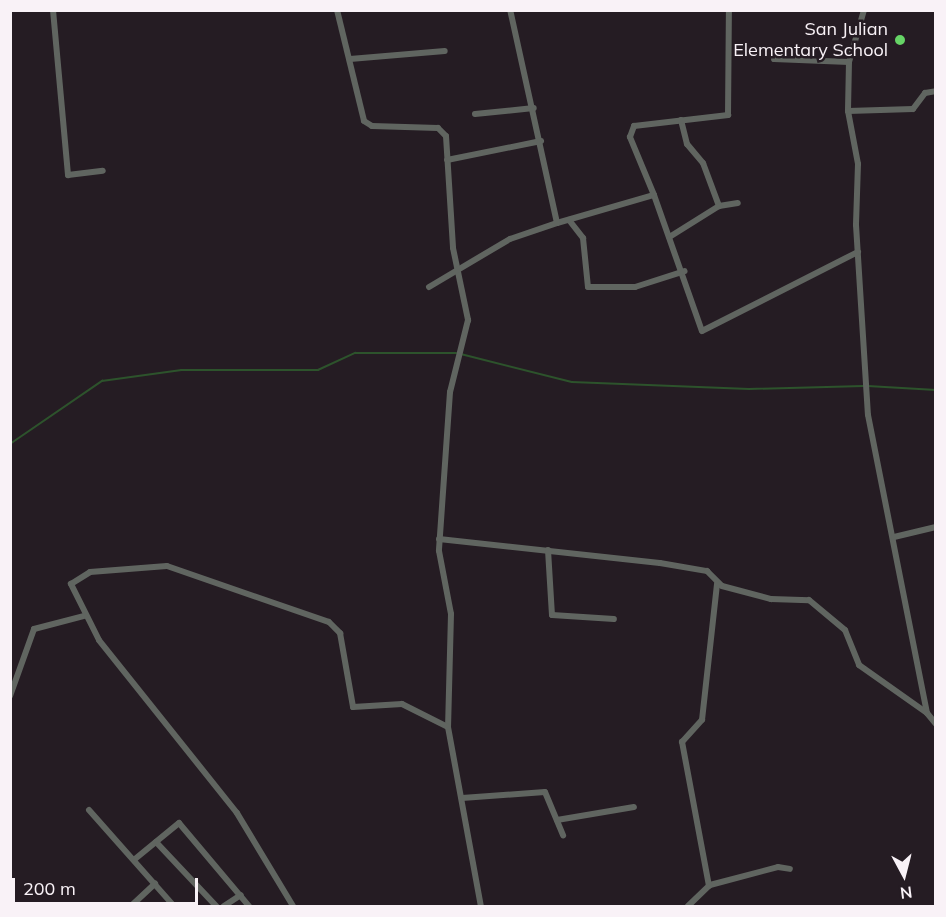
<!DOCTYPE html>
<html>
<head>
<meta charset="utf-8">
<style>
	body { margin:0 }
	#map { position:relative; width:946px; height:917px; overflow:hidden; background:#251c23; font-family:Mulish,sans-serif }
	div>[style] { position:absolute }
	.stream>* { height:1.5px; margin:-0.75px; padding:0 0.75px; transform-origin:0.75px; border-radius:0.75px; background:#2d532c }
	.minor>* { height:6px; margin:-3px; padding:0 3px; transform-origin:3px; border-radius:3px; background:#606560 }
	.dots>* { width:16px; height:16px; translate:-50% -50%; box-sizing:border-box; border:3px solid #251c23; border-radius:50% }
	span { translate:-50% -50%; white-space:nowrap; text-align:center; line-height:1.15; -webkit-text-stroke:5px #251c23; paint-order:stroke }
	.poi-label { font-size:18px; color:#f9f2f7 }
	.right { translate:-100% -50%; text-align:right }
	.frame { position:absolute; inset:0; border:12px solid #f9f2f7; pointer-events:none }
	.north { position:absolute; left:874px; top:845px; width:60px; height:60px; -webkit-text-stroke:4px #251c23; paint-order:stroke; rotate:173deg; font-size:16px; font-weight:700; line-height:24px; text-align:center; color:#f9f2f7 }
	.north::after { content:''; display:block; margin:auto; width:21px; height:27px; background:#f9f2f7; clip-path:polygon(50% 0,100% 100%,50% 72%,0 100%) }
	.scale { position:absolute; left:12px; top:878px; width:186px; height:27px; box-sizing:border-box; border:3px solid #f9f2f7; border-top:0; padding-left:8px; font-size:18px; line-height:21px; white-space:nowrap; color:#f9f2f7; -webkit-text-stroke:4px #251c23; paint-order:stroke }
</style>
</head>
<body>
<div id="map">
	<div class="stream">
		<div style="left:461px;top:354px;width:114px;rotate:14.2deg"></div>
		<div style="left:572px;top:382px;width:177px;rotate:2.3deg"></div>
		<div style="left:749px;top:389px;width:114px;rotate:-1.5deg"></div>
		<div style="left:868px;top:386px;width:68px;rotate:3.4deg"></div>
		<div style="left:10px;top:444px;width:112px;rotate:-34.4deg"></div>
		<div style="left:102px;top:381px;width:80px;rotate:-7.9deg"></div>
		<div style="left:181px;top:370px;width:137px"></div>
		<div style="left:318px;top:370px;width:41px;rotate:-24.7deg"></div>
		<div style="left:355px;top:353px;width:101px"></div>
	</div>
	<div class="minor">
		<div style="left:53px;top:10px;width:166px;rotate:84.8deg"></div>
		<div style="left:68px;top:175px;width:35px;rotate:-7deg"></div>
		<div style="left:337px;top:10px;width:114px;rotate:76.3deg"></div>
		<div style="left:364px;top:121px;width:9px;rotate:32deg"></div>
		<div style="left:372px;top:126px;width:66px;rotate:1.7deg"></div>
		<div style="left:438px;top:128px;width:11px;rotate:45deg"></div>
		<div style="left:446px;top:136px;width:112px;rotate:86.4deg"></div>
		<div style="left:453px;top:248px;width:74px;rotate:78.2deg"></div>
		<div style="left:468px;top:320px;width:74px;rotate:104deg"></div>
		<div style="left:450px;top:392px;width:159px;rotate:94deg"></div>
		<div style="left:439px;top:551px;width:64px;rotate:79.2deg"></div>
		<div style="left:451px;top:614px;width:113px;rotate:91.5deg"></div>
		<div style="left:448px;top:727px;width:182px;rotate:79.6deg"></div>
		<div style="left:864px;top:10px;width:54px;rotate:106.1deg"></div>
		<div style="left:849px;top:62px;width:49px;rotate:91.2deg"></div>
		<div style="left:848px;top:111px;width:54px;rotate:79.3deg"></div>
		<div style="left:858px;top:164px;width:61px;rotate:91.9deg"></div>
		<div style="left:856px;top:225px;width:190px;rotate:86.4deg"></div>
		<div style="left:868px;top:415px;width:304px;rotate:78.8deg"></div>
		<div style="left:927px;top:713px;width:14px;rotate:51deg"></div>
		<div style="left:350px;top:59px;width:95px;rotate:-4.8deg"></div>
		<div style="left:774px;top:59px;width:75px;rotate:2.3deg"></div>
		<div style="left:848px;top:111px;width:65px;rotate:-1.8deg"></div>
		<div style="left:913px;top:109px;width:20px;rotate:-53deg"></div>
		<div style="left:925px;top:93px;width:11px;rotate:-10deg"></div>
		<div style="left:475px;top:114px;width:59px;rotate:-5.8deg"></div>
		<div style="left:681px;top:120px;width:25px;rotate:76deg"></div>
		<div style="left:687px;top:144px;width:25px;rotate:50deg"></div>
		<div style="left:703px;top:163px;width:46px;rotate:69.6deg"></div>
		<div style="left:719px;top:206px;width:19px;rotate:-9deg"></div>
		<div style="left:447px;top:160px;width:96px;rotate:-11.4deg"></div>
		<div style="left:654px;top:195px;width:144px;rotate:70.6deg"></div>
		<div style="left:702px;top:331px;width:175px;rotate:-26.9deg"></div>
		<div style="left:569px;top:220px;width:23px;rotate:52deg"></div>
		<div style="left:583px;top:238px;width:49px;rotate:84.2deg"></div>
		<div style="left:588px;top:287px;width:47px"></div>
		<div style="left:635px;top:287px;width:52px;rotate:-17.7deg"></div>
		<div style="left:557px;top:223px;width:101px;rotate:-16.1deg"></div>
		<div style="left:654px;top:195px;width:63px;rotate:-112.5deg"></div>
		<div style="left:630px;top:137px;width:12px;rotate:-70deg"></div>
		<div style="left:634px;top:126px;width:95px;rotate:-6.7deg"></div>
		<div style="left:728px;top:115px;width:105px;rotate:-89.5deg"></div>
		<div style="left:671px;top:236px;width:57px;rotate:-32deg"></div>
		<div style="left:429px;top:287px;width:94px;rotate:-30.7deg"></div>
		<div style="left:510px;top:239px;width:50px;rotate:-18.8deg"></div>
		<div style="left:557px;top:223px;width:218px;rotate:-102.4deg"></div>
		<div style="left:894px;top:537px;width:43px;rotate:-13.4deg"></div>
		<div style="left:439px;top:539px;width:222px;rotate:6.2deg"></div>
		<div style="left:660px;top:563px;width:48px;rotate:9.7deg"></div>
		<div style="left:707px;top:571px;width:21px;rotate:45deg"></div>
		<div style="left:722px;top:586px;width:51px;rotate:14.9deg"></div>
		<div style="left:771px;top:599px;width:38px;rotate:2deg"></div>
		<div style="left:809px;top:600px;width:47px;rotate:39.8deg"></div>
		<div style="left:845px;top:630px;width:38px;rotate:68deg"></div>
		<div style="left:859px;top:665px;width:83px;rotate:35.2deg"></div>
		<div style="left:548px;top:550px;width:65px;rotate:86.5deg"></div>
		<div style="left:552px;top:615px;width:62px;rotate:3.7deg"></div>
		<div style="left:10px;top:696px;width:71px;rotate:-70.3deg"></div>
		<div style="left:34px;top:629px;width:52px;rotate:-14.6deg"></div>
		<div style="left:462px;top:798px;width:83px;rotate:-4.1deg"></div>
		<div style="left:545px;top:792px;width:47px;rotate:67.3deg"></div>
		<div style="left:89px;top:810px;width:128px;rotate:48.5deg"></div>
		<div style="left:557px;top:820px;width:78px;rotate:-9.6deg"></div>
		<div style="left:156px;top:842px;width:88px;rotate:46.8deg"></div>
		<div style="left:135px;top:859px;width:57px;rotate:-39.3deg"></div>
		<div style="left:179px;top:823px;width:109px;rotate:49.9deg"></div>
		<div style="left:710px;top:885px;width:70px;rotate:-14.8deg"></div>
		<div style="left:778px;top:867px;width:12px;rotate:9deg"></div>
		<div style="left:131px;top:906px;width:33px;rotate:-43deg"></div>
		<div style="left:224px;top:906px;width:20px;rotate:-33deg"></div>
		<div style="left:293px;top:906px;width:109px;rotate:-121.1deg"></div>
		<div style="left:237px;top:813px;width:221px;rotate:-128.6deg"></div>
		<div style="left:99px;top:640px;width:63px;rotate:-116.6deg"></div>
		<div style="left:71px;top:584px;width:22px;rotate:-32deg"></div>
		<div style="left:90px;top:572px;width:77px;rotate:-4.5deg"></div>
		<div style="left:167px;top:566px;width:171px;rotate:19.1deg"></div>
		<div style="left:329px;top:622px;width:16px;rotate:45deg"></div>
		<div style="left:340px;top:633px;width:75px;rotate:80deg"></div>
		<div style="left:353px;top:707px;width:49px;rotate:-3.5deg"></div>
		<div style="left:402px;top:704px;width:51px;rotate:26.6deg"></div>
		<div style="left:688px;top:906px;width:29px;rotate:-44deg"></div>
		<div style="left:709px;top:886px;width:147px;rotate:-100.6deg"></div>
		<div style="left:682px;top:742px;width:30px;rotate:-48deg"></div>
		<div style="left:702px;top:720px;width:137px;rotate:-83.7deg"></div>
	</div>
	<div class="dots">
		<div style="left:900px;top:40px;background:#66d466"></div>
	</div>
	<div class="poi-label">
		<span class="right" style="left:888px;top:40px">San Julian<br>Elementary School</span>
	</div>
	<div class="frame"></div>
	<div class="north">N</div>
	<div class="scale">200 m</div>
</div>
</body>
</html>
